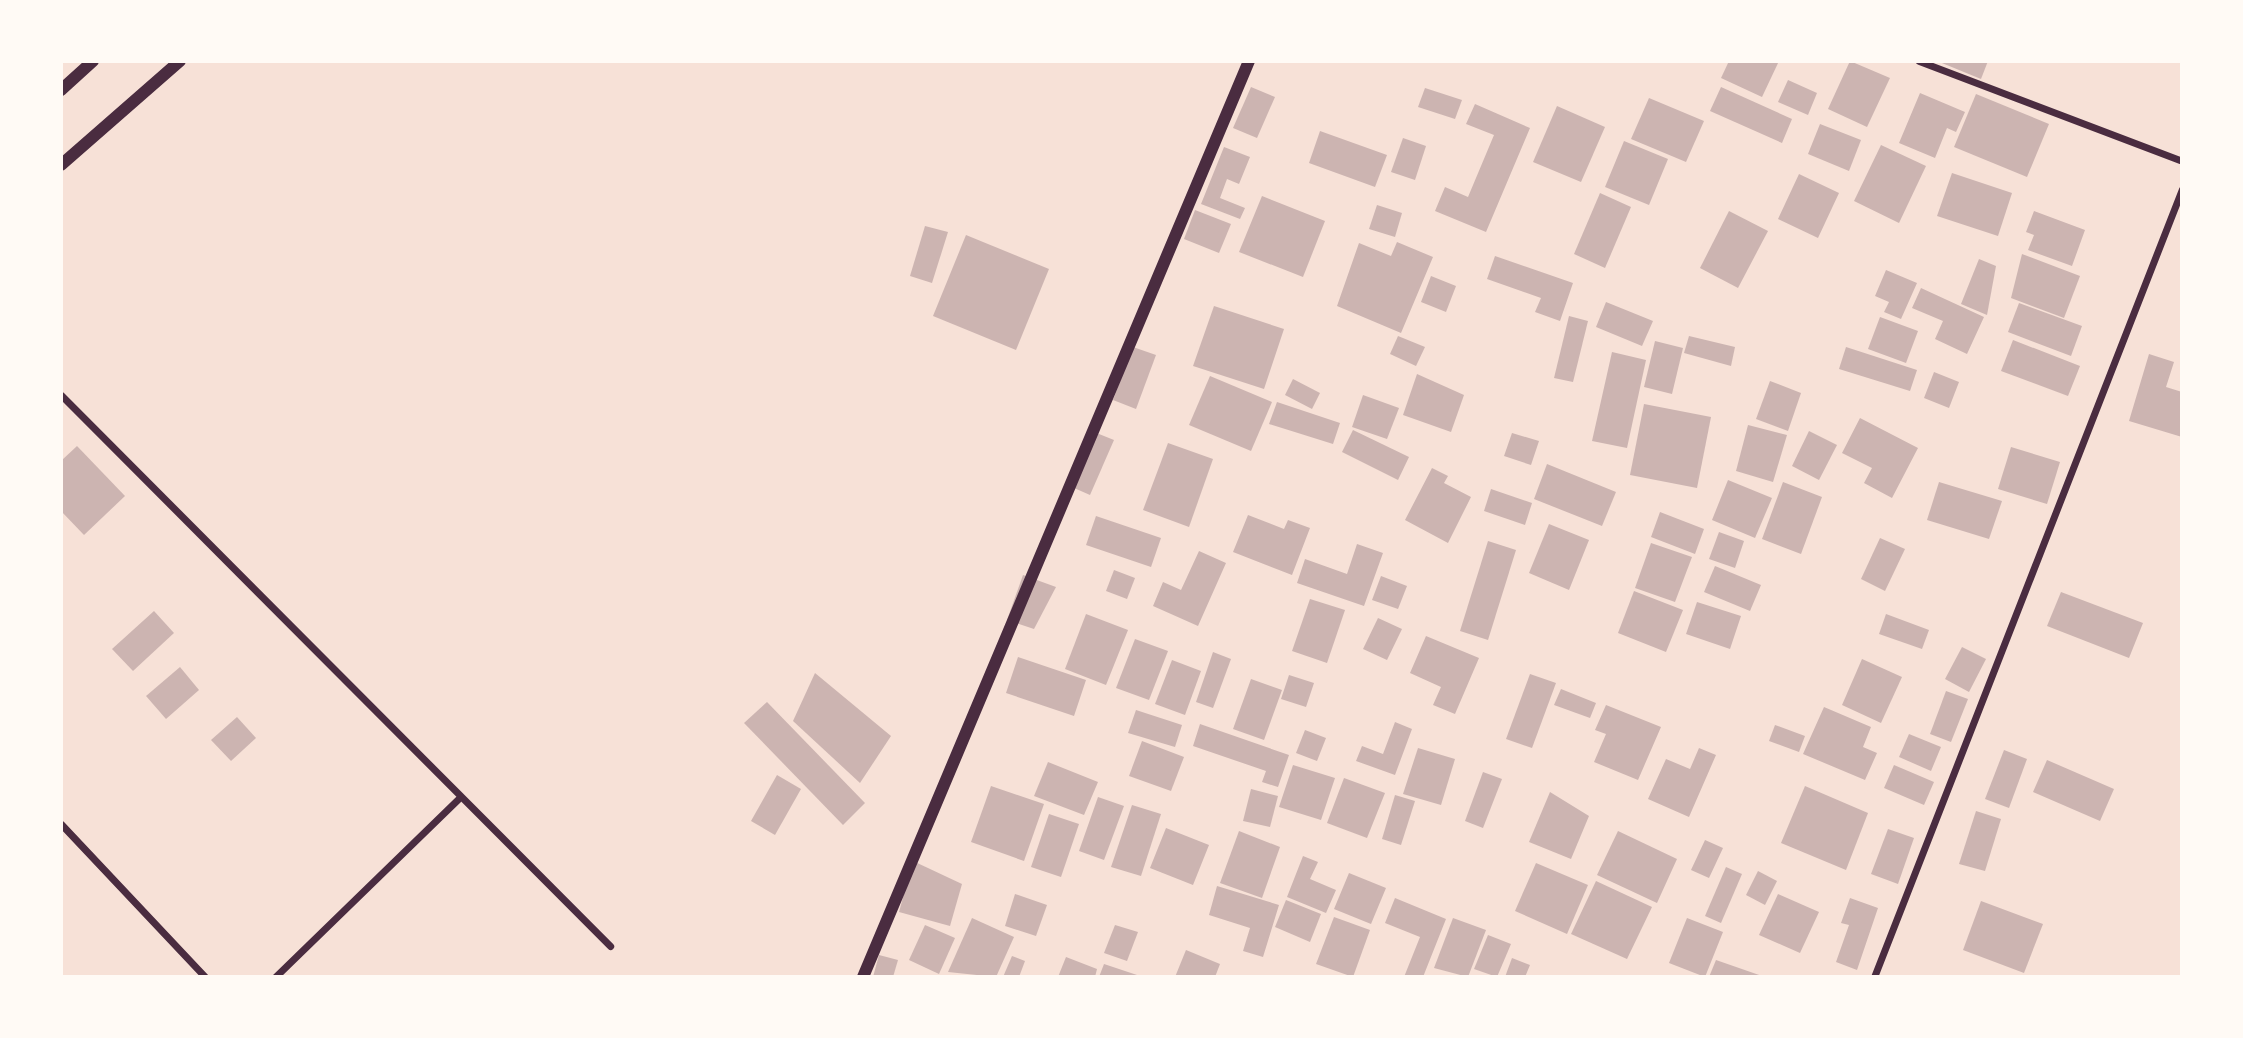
<!DOCTYPE html>
<html>
<head>
<meta charset="utf-8">
<style>
	body { margin:0 }
	#map { position:relative; width:2243px; height:1038px; overflow:hidden; background:#f7e1d7; font-family:Overpass,sans-serif }
	div>[style] { position:absolute }
	.building>* { inset:0; background:#ccb4b1 }
	.minor>* { height:7px; margin:-3.5px; padding:0 3.5px; transform-origin:3.5px; border-radius:3.5px; background:#4a2c40 }
	.tertiary>* { height:12px; margin:-6px; padding:0 6px; transform-origin:6px; border-radius:6px; background:#4a2c40 }
	span { translate:-50% -50%; white-space:nowrap; text-align:center; line-height:1.15; -webkit-text-stroke:5px #fffaf5; paint-order:stroke }
	.frame { position:absolute; inset:0; border:63px solid #fffaf5; pointer-events:none }
</style>
</head>
<body>
<div id="map">
	<div class="building">
		<div style="clip-path:polygon(1729px 61px,1779px 61px,1762px 97px,1721px 78px)"></div>
		<div style="clip-path:polygon(1850px 61px,1890px 78px,1867px 127px,1828px 109px)"></div>
		<div style="clip-path:polygon(1937px 61px,1988px 61px,1981px 79px)"></div>
		<div style="clip-path:polygon(1788px 80px,1817px 93px,1808px 115px,1778px 102px)"></div>
		<div style="clip-path:polygon(1251px 87px,1275px 97px,1257px 138px,1233px 128px)"></div>
		<div style="clip-path:polygon(1721px 87px,1792px 119px,1782px 143px,1710px 111px)"></div>
		<div style="clip-path:polygon(1425px 88px,1462px 100px,1455px 119px,1418px 107px)"></div>
		<div style="clip-path:polygon(1920px 93px,1965px 112px,1956px 132px,1947px 128px,1935px 158px,1899px 143px)"></div>
		<div style="clip-path:polygon(1976px 94px,2049px 124px,2027px 177px,1954px 147px)"></div>
		<div style="clip-path:polygon(1649px 98px,1704px 121px,1686px 162px,1631px 139px)"></div>
		<div style="clip-path:polygon(1475px 104px,1530px 128px,1486px 232px,1435px 211px,1445px 187px,1468px 197px,1494px 135px,1466px 124px)"></div>
		<div style="clip-path:polygon(1557px 106px,1605px 127px,1581px 182px,1533px 162px)"></div>
		<div style="clip-path:polygon(1820px 124px,1861px 140px,1849px 171px,1808px 154px)"></div>
		<div style="clip-path:polygon(1320px 131px,1387px 155px,1375px 187px,1309px 163px)"></div>
		<div style="clip-path:polygon(1403px 138px,1426px 146px,1415px 180px,1391px 172px)"></div>
		<div style="clip-path:polygon(1624px 141px,1668px 159px,1649px 205px,1605px 187px)"></div>
		<div style="clip-path:polygon(1881px 145px,1926px 166px,1899px 223px,1854px 201px)"></div>
		<div style="clip-path:polygon(1224px 147px,1250px 157px,1239px 184px,1227px 179px,1220px 198px,1245px 208px,1240px 219px,1201px 204px)"></div>
		<div style="clip-path:polygon(1952px 173px,2012px 193px,1998px 236px,1937px 216px)"></div>
		<div style="clip-path:polygon(1799px 174px,1839px 193px,1818px 238px,1778px 219px)"></div>
		<div style="clip-path:polygon(1600px 193px,1631px 207px,1605px 268px,1574px 254px)"></div>
		<div style="clip-path:polygon(1262px 196px,1325px 221px,1303px 277px,1239px 252px)"></div>
		<div style="clip-path:polygon(1377px 205px,1402px 213px,1395px 237px,1369px 229px)"></div>
		<div style="clip-path:polygon(1195px 210px,1231px 224px,1219px 253px,1184px 239px)"></div>
		<div style="clip-path:polygon(1729px 211px,1768px 231px,1738px 288px,1700px 268px)"></div>
		<div style="clip-path:polygon(2034px 211px,2085px 230px,2072px 266px,2028px 250px,2034px 235px,2026px 232px)"></div>
		<div style="clip-path:polygon(925px 226px,948px 232px,932px 283px,910px 276px)"></div>
		<div style="clip-path:polygon(966px 235px,1049px 269px,1016px 350px,933px 316px)"></div>
		<div style="clip-path:polygon(1397px 242px,1433px 257px,1401px 333px,1337px 306px,1359px 243px,1391px 256px)"></div>
		<div style="clip-path:polygon(2022px 254px,2080px 276px,2064px 318px,2011px 298px)"></div>
		<div style="clip-path:polygon(1495px 256px,1573px 283px,1560px 321px,1535px 312px,1541px 298px,1487px 279px)"></div>
		<div style="clip-path:polygon(1979px 259px,1996px 266px,1987px 315px,1961px 304px)"></div>
		<div style="clip-path:polygon(1886px 270px,1917px 283px,1901px 319px,1884px 312px,1889px 302px,1875px 296px)"></div>
		<div style="clip-path:polygon(1431px 276px,1456px 286px,1446px 312px,1421px 302px)"></div>
		<div style="clip-path:polygon(1921px 288px,1984px 317px,1967px 354px,1935px 339px,1943px 321px,1912px 308px)"></div>
		<div style="clip-path:polygon(1606px 302px,1653px 321px,1642px 346px,1596px 327px)"></div>
		<div style="clip-path:polygon(2019px 303px,2082px 326px,2071px 356px,2008px 332px)"></div>
		<div style="clip-path:polygon(1214px 306px,1284px 329px,1264px 389px,1193px 366px)"></div>
		<div style="clip-path:polygon(1569px 316px,1588px 321px,1573px 382px,1554px 378px)"></div>
		<div style="clip-path:polygon(1880px 317px,1918px 331px,1906px 363px,1868px 349px)"></div>
		<div style="clip-path:polygon(1398px 336px,1425px 347px,1416px 366px,1390px 354px)"></div>
		<div style="clip-path:polygon(1689px 336px,1735px 347px,1731px 366px,1684px 353px)"></div>
		<div style="clip-path:polygon(2013px 340px,2080px 366px,2068px 396px,2001px 371px)"></div>
		<div style="clip-path:polygon(1655px 341px,1683px 348px,1672px 394px,1644px 387px)"></div>
		<div style="clip-path:polygon(1133px 347px,1156px 355px,1136px 409px,1113px 400px)"></div>
		<div style="clip-path:polygon(1846px 347px,1917px 370px,1910px 391px,1839px 369px)"></div>
		<div style="clip-path:polygon(1612px 352px,1646px 360px,1627px 448px,1592px 441px)"></div>
		<div style="clip-path:polygon(2149px 354px,2174px 362px,2166px 387px,2182px 392px,2182px 437px,2129px 421px)"></div>
		<div style="clip-path:polygon(1934px 372px,1959px 382px,1949px 408px,1924px 398px)"></div>
		<div style="clip-path:polygon(1417px 374px,1464px 395px,1451px 432px,1403px 415px)"></div>
		<div style="clip-path:polygon(1210px 376px,1272px 402px,1251px 451px,1189px 425px)"></div>
		<div style="clip-path:polygon(1293px 379px,1320px 393px,1312px 409px,1285px 395px)"></div>
		<div style="clip-path:polygon(1770px 381px,1801px 393px,1788px 431px,1756px 419px)"></div>
		<div style="clip-path:polygon(1363px 395px,1399px 408px,1387px 439px,1352px 427px)"></div>
		<div style="clip-path:polygon(1277px 402px,1340px 423px,1333px 444px,1269px 424px)"></div>
		<div style="clip-path:polygon(1644px 404px,1711px 417px,1697px 488px,1630px 475px)"></div>
		<div style="clip-path:polygon(1860px 418px,1918px 448px,1892px 498px,1864px 483px,1872px 468px,1842px 453px)"></div>
		<div style="clip-path:polygon(1748px 425px,1787px 435px,1773px 482px,1736px 471px)"></div>
		<div style="clip-path:polygon(1089px 430px,1114px 440px,1090px 495px,1065px 484px)"></div>
		<div style="clip-path:polygon(1353px 430px,1409px 457px,1398px 480px,1342px 452px)"></div>
		<div style="clip-path:polygon(1809px 431px,1837px 445px,1819px 480px,1792px 466px)"></div>
		<div style="clip-path:polygon(1512px 433px,1539px 441px,1531px 465px,1504px 456px)"></div>
		<div style="clip-path:polygon(1168px 443px,1213px 459px,1189px 527px,1143px 510px)"></div>
		<div style="clip-path:polygon(77px 446px,125px 496px,84px 535px,61px 511px,61px 461px)"></div>
		<div style="clip-path:polygon(2011px 447px,2060px 462px,2047px 504px,1998px 489px)"></div>
		<div style="clip-path:polygon(1547px 464px,1616px 492px,1602px 526px,1534px 499px)"></div>
		<div style="clip-path:polygon(1432px 468px,1448px 476px,1444px 483px,1471px 497px,1448px 543px,1405px 520px)"></div>
		<div style="clip-path:polygon(1728px 480px,1772px 498px,1755px 538px,1712px 520px)"></div>
		<div style="clip-path:polygon(1783px 482px,1822px 497px,1801px 554px,1762px 539px)"></div>
		<div style="clip-path:polygon(1939px 482px,2002px 501px,1989px 539px,1927px 520px)"></div>
		<div style="clip-path:polygon(1491px 489px,1532px 503px,1525px 525px,1484px 511px)"></div>
		<div style="clip-path:polygon(1660px 512px,1704px 529px,1695px 554px,1651px 537px)"></div>
		<div style="clip-path:polygon(1248px 515px,1284px 529px,1288px 520px,1310px 528px,1292px 575px,1233px 552px)"></div>
		<div style="clip-path:polygon(1096px 516px,1161px 538px,1151px 567px,1086px 545px)"></div>
		<div style="clip-path:polygon(1549px 524px,1589px 540px,1569px 590px,1529px 573px)"></div>
		<div style="clip-path:polygon(1719px 532px,1744px 541px,1735px 568px,1709px 559px)"></div>
		<div style="clip-path:polygon(1880px 538px,1905px 549px,1885px 591px,1861px 579px)"></div>
		<div style="clip-path:polygon(1488px 541px,1516px 550px,1488px 640px,1460px 631px)"></div>
		<div style="clip-path:polygon(1651px 543px,1692px 557px,1675px 602px,1635px 588px)"></div>
		<div style="clip-path:polygon(1357px 544px,1383px 553px,1364px 606px,1297px 583px,1305px 559px,1347px 574px)"></div>
		<div style="clip-path:polygon(1199px 551px,1226px 563px,1198px 626px,1153px 606px,1163px 582px,1181px 590px)"></div>
		<div style="clip-path:polygon(1715px 566px,1761px 585px,1750px 611px,1704px 592px)"></div>
		<div style="clip-path:polygon(1114px 570px,1135px 578px,1127px 599px,1106px 591px)"></div>
		<div style="clip-path:polygon(1023px 575px,1056px 587px,1034px 629px,1007px 620px)"></div>
		<div style="clip-path:polygon(1381px 576px,1407px 586px,1398px 609px,1372px 600px)"></div>
		<div style="clip-path:polygon(1634px 591px,1683px 610px,1666px 652px,1618px 633px)"></div>
		<div style="clip-path:polygon(2061px 592px,2143px 623px,2129px 658px,2047px 626px)"></div>
		<div style="clip-path:polygon(1310px 599px,1345px 610px,1327px 663px,1292px 651px)"></div>
		<div style="clip-path:polygon(1697px 602px,1741px 616px,1730px 649px,1686px 634px)"></div>
		<div style="clip-path:polygon(154px 611px,174px 633px,133px 671px,112px 649px)"></div>
		<div style="clip-path:polygon(1086px 614px,1128px 630px,1106px 685px,1065px 669px)"></div>
		<div style="clip-path:polygon(1886px 614px,1929px 630px,1922px 649px,1879px 634px)"></div>
		<div style="clip-path:polygon(1378px 618px,1402px 629px,1387px 660px,1363px 649px)"></div>
		<div style="clip-path:polygon(1426px 636px,1479px 658px,1455px 714px,1433px 705px,1441px 687px,1410px 673px)"></div>
		<div style="clip-path:polygon(1135px 639px,1168px 651px,1149px 700px,1116px 688px)"></div>
		<div style="clip-path:polygon(1962px 647px,1986px 659px,1969px 692px,1945px 679px)"></div>
		<div style="clip-path:polygon(1213px 652px,1231px 659px,1213px 708px,1196px 702px)"></div>
		<div style="clip-path:polygon(1018px 657px,1086px 680px,1074px 716px,1006px 693px)"></div>
		<div style="clip-path:polygon(1862px 659px,1902px 677px,1881px 723px,1842px 705px)"></div>
		<div style="clip-path:polygon(1172px 660px,1201px 671px,1185px 715px,1155px 704px)"></div>
		<div style="clip-path:polygon(180px 667px,199px 690px,166px 719px,146px 696px)"></div>
		<div style="clip-path:polygon(815px 673px,891px 736px,860px 783px,793px 721px)"></div>
		<div style="clip-path:polygon(1530px 674px,1556px 683px,1532px 748px,1506px 739px)"></div>
		<div style="clip-path:polygon(1289px 675px,1314px 683px,1306px 707px,1281px 699px)"></div>
		<div style="clip-path:polygon(1251px 679px,1282px 690px,1264px 740px,1233px 729px)"></div>
		<div style="clip-path:polygon(1561px 689px,1596px 703px,1590px 718px,1554px 705px)"></div>
		<div style="clip-path:polygon(1946px 691px,1968px 699px,1951px 742px,1930px 734px)"></div>
		<div style="clip-path:polygon(767px 702px,865px 803px,843px 825px,744px 723px)"></div>
		<div style="clip-path:polygon(1606px 705px,1661px 727px,1638px 780px,1594px 762px,1606px 734px,1595px 730px)"></div>
		<div style="clip-path:polygon(1824px 707px,1871px 727px,1863px 747px,1877px 753px,1865px 780px,1803px 754px)"></div>
		<div style="clip-path:polygon(1136px 710px,1182px 725px,1175px 747px,1128px 733px)"></div>
		<div style="clip-path:polygon(237px 717px,256px 738px,231px 761px,211px 740px)"></div>
		<div style="clip-path:polygon(1395px 722px,1412px 729px,1395px 775px,1356px 761px,1362px 746px,1383px 754px)"></div>
		<div style="clip-path:polygon(1200px 724px,1289px 755px,1278px 787px,1262px 782px,1266px 771px,1193px 746px)"></div>
		<div style="clip-path:polygon(1775px 725px,1805px 736px,1799px 752px,1769px 741px)"></div>
		<div style="clip-path:polygon(1305px 730px,1326px 738px,1317px 761px,1296px 753px)"></div>
		<div style="clip-path:polygon(1909px 734px,1941px 747px,1931px 771px,1899px 757px)"></div>
		<div style="clip-path:polygon(1142px 741px,1184px 757px,1171px 791px,1129px 776px)"></div>
		<div style="clip-path:polygon(1418px 748px,1455px 759px,1441px 805px,1403px 794px)"></div>
		<div style="clip-path:polygon(1699px 748px,1716px 755px,1689px 817px,1648px 799px,1666px 759px,1690px 769px)"></div>
		<div style="clip-path:polygon(2004px 750px,2027px 759px,2009px 808px,1985px 799px)"></div>
		<div style="clip-path:polygon(2047px 760px,2114px 789px,2100px 821px,2033px 792px)"></div>
		<div style="clip-path:polygon(1048px 762px,1098px 782px,1084px 815px,1034px 796px)"></div>
		<div style="clip-path:polygon(1293px 765px,1335px 778px,1321px 820px,1279px 807px)"></div>
		<div style="clip-path:polygon(1894px 765px,1934px 782px,1924px 805px,1884px 788px)"></div>
		<div style="clip-path:polygon(1483px 772px,1502px 779px,1483px 828px,1465px 821px)"></div>
		<div style="clip-path:polygon(777px 775px,801px 789px,775px 835px,751px 821px)"></div>
		<div style="clip-path:polygon(1344px 778px,1385px 793px,1367px 838px,1327px 823px)"></div>
		<div style="clip-path:polygon(991px 786px,1044px 804px,1024px 861px,971px 842px)"></div>
		<div style="clip-path:polygon(1805px 786px,1868px 813px,1846px 870px,1781px 843px)"></div>
		<div style="clip-path:polygon(1251px 789px,1278px 796px,1270px 827px,1243px 821px)"></div>
		<div style="clip-path:polygon(1550px 792px,1589px 816px,1571px 859px,1529px 842px)"></div>
		<div style="clip-path:polygon(1395px 795px,1415px 801px,1401px 845px,1382px 839px)"></div>
		<div style="clip-path:polygon(1098px 797px,1124px 806px,1104px 860px,1079px 851px)"></div>
		<div style="clip-path:polygon(1132px 805px,1161px 814px,1141px 876px,1111px 867px)"></div>
		<div style="clip-path:polygon(1976px 811px,2001px 819px,1985px 871px,1959px 864px)"></div>
		<div style="clip-path:polygon(1049px 814px,1079px 824px,1061px 877px,1031px 867px)"></div>
		<div style="clip-path:polygon(1166px 828px,1209px 845px,1193px 885px,1150px 868px)"></div>
		<div style="clip-path:polygon(1888px 829px,1914px 838px,1898px 884px,1871px 874px)"></div>
		<div style="clip-path:polygon(1239px 831px,1280px 847px,1262px 898px,1220px 883px)"></div>
		<div style="clip-path:polygon(1618px 831px,1677px 859px,1657px 903px,1597px 875px)"></div>
		<div style="clip-path:polygon(1705px 840px,1723px 848px,1709px 878px,1691px 870px)"></div>
		<div style="clip-path:polygon(1303px 856px,1318px 862px,1310px 879px,1336px 890px,1326px 913px,1287px 897px)"></div>
		<div style="clip-path:polygon(913px 861px,962px 884px,950px 926px,899px 912px)"></div>
		<div style="clip-path:polygon(1536px 863px,1588px 885px,1567px 934px,1515px 911px)"></div>
		<div style="clip-path:polygon(1726px 867px,1742px 874px,1721px 923px,1705px 916px)"></div>
		<div style="clip-path:polygon(1758px 871px,1777px 881px,1765px 905px,1746px 895px)"></div>
		<div style="clip-path:polygon(1349px 873px,1386px 888px,1371px 924px,1334px 909px)"></div>
		<div style="clip-path:polygon(1596px 881px,1652px 907px,1627px 959px,1571px 934px)"></div>
		<div style="clip-path:polygon(1217px 886px,1279px 905px,1263px 957px,1243px 951px,1250px 928px,1209px 915px)"></div>
		<div style="clip-path:polygon(1015px 894px,1047px 905px,1036px 936px,1005px 926px)"></div>
		<div style="clip-path:polygon(1778px 894px,1819px 912px,1800px 953px,1759px 935px)"></div>
		<div style="clip-path:polygon(1395px 898px,1446px 919px,1423px 977px,1404px 977px,1420px 937px,1385px 923px)"></div>
		<div style="clip-path:polygon(1850px 898px,1878px 908px,1857px 970px,1836px 962px,1849px 925px,1841px 923px)"></div>
		<div style="clip-path:polygon(1286px 900px,1321px 914px,1310px 942px,1275px 927px)"></div>
		<div style="clip-path:polygon(1981px 901px,2043px 924px,2024px 973px,1963px 950px)"></div>
		<div style="clip-path:polygon(1334px 917px,1370px 930px,1353px 977px,1316px 964px)"></div>
		<div style="clip-path:polygon(972px 918px,1014px 937px,996px 977px,948px 972px)"></div>
		<div style="clip-path:polygon(1453px 918px,1486px 930px,1468px 977px,1434px 968px)"></div>
		<div style="clip-path:polygon(1687px 918px,1723px 932px,1705px 977px,1669px 963px)"></div>
		<div style="clip-path:polygon(925px 925px,955px 938px,939px 974px,909px 960px)"></div>
		<div style="clip-path:polygon(1115px 925px,1138px 932px,1127px 961px,1104px 953px)"></div>
		<div style="clip-path:polygon(1488px 935px,1511px 944px,1497px 977px,1474px 969px)"></div>
		<div style="clip-path:polygon(1186px 950px,1220px 964px,1215px 977px,1175px 977px)"></div>
		<div style="clip-path:polygon(879px 955px,898px 960px,893px 977px,873px 977px)"></div>
		<div style="clip-path:polygon(1012px 956px,1025px 961px,1019px 977px,1003px 977px)"></div>
		<div style="clip-path:polygon(1066px 957px,1097px 969px,1095px 977px,1058px 977px)"></div>
		<div style="clip-path:polygon(1512px 958px,1530px 965px,1525px 977px,1505px 977px)"></div>
		<div style="clip-path:polygon(1716px 960px,1762px 976px,1762px 977px,1709px 977px)"></div>
		<div style="clip-path:polygon(1104px 964px,1140px 976px,1140px 977px,1099px 977px)"></div>
	</div>
	<div class="minor">
		<div style="left:1919px;top:61px;width:281px;rotate:20.8deg"></div>
		<div style="left:61px;top:395px;width:778px;rotate:45.1deg"></div>
		<div style="left:61px;top:824px;width:210px;rotate:46.7deg"></div>
		<div style="left:275px;top:977px;width:255px;rotate:-44.2deg"></div>
		<div style="left:1874px;top:977px;width:846px;rotate:-68.65deg"></div>
	</div>
	<div class="tertiary">
		<div style="left:61px;top:90px;width:43px;rotate:-42.2deg"></div>
		<div style="left:61px;top:165px;width:158px;rotate:-41.2deg"></div>
		<div style="left:863px;top:977px;width:994px;rotate:-67.15deg"></div>
	</div>
	<div class="frame"></div>
</div>
</body>
</html>
